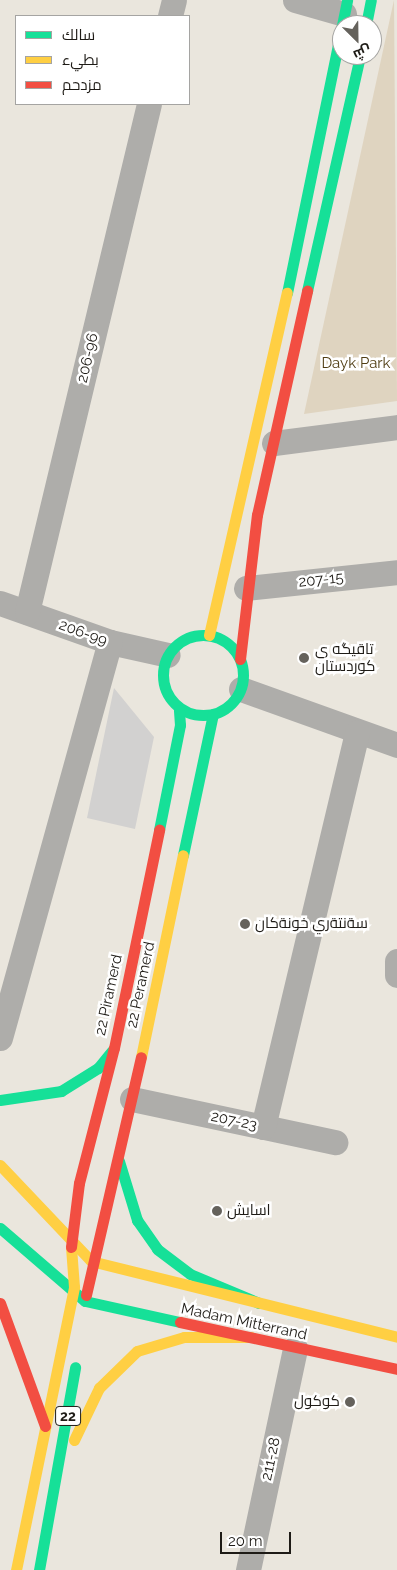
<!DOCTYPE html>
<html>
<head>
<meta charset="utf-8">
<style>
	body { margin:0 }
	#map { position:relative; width:397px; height:1570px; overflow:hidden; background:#eae6dd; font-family:Raleway,Cairo,sans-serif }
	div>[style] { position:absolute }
	.green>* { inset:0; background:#dfd4c0 }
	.building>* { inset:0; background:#d2d1d0 }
	.street>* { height:25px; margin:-12.5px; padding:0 12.5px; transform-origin:12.5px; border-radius:12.5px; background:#aeadaa }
	.fast>* { height:11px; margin:-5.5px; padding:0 5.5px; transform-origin:5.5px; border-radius:5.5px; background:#16e098 }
	.fast>.ring { margin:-5.5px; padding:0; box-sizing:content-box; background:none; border:11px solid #16e098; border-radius:50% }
	.slow>* { height:11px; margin:-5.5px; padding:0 5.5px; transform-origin:5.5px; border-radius:5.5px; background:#ffcf43 }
	.jam>* { height:11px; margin:-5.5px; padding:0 5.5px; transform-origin:5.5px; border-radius:5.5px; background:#f24e42 }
	.dots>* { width:14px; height:14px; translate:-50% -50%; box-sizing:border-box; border:2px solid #fff; border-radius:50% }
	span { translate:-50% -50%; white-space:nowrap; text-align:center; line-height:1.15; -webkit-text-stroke:5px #fff; paint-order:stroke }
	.shield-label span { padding:1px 4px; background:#fff; border:1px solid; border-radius:4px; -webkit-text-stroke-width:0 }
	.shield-label { font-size:14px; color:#1e1b16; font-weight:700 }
	.street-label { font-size:15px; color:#1e1b16 }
	.park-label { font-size:15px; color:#503d13 }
	.poi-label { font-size:15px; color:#1e1b16 }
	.left { translate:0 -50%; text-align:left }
	.right { translate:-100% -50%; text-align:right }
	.legend { position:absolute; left:15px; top:15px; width:175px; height:90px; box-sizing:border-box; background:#fff; border:1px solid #a5a4a2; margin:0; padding:6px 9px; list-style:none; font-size:15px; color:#1e1b16 }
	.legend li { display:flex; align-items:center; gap:10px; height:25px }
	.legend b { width:25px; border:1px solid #a5a4a2 }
	.north { position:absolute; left:332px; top:15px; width:50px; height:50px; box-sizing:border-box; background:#fff; border:1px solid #a5a4a2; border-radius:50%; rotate:157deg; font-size:14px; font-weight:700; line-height:20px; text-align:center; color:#1e1b16 }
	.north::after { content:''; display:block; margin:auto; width:18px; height:22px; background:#65625c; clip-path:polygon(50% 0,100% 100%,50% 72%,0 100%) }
	.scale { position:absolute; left:220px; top:1532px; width:71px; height:22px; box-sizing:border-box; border:2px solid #1e1b16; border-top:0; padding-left:6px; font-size:15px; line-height:18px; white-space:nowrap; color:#1e1b16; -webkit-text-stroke:4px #fff; paint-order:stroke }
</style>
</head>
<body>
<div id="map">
	<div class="green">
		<div style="clip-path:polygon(394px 0,397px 401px,304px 414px)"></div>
	</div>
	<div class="building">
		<div style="clip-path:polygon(114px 688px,154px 737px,135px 829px,87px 818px)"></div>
	</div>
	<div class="street">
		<div style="left:295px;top:0;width:51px;rotate:15.9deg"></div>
		<div style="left:170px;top:16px;width:16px;rotate:-76deg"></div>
		<div style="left:274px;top:443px;width:124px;rotate:-7.4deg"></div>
		<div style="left:246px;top:588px;width:152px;rotate:-6deg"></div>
		<div style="left:0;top:603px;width:117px;rotate:19.5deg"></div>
		<div style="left:110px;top:642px;width:59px;rotate:12.6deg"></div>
		<div style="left:27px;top:612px;width:522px;rotate:-76.5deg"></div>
		<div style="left:241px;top:689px;width:166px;rotate:19.7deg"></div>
		<div style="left:397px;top:961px;width:14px;rotate:90deg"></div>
		<div style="left:0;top:1038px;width:411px;rotate:-74.5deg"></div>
		<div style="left:132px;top:1099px;width:208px;rotate:12deg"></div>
		<div style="left:263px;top:1127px;width:406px;rotate:-76.6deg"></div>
		<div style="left:248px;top:1570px;width:227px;rotate:-78deg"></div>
	</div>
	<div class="fast">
		<div style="left:366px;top:25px;width:25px;rotate:-79deg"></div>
		<div style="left:307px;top:291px;width:242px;rotate:-77.3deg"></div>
		<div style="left:287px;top:293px;width:299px;rotate:-78.4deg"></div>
		<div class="ring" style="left:163px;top:635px;width:69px;height:69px"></div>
		<div style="left:159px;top:830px;width:107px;rotate:-78.7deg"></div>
		<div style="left:180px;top:725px;width:15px;rotate:-94deg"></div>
		<div style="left:183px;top:855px;width:144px;rotate:-78deg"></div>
		<div style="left:0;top:1100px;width:62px;rotate:-8.4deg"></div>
		<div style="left:61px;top:1091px;width:44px;rotate:-31.9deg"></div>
		<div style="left:98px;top:1068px;width:22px;rotate:-51deg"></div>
		<div style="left:119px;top:1161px;width:62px;rotate:73deg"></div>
		<div style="left:137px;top:1220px;width:35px;rotate:55deg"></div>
		<div style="left:157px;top:1249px;width:41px;rotate:37.1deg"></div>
		<div style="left:190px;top:1274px;width:75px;rotate:22.8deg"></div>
		<div style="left:0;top:1228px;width:112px;rotate:40.7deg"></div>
		<div style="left:85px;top:1301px;width:97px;rotate:12.5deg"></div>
		<div style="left:39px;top:1570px;width:206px;rotate:-79.9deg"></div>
	</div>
	<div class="slow">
		<div style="left:209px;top:635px;width:351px;rotate:-77.2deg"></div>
		<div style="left:141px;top:1057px;width:206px;rotate:-78.3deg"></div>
		<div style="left:0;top:1165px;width:132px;rotate:46.5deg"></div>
		<div style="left:91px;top:1261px;width:315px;rotate:13.9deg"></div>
		<div style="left:74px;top:1440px;width:58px;rotate:-64.3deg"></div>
		<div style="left:99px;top:1388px;width:53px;rotate:-44.2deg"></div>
		<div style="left:137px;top:1351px;width:49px;rotate:-16.6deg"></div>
		<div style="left:184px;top:1337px;width:67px"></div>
		<div style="left:16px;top:1570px;width:289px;rotate:-78.4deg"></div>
		<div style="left:74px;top:1287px;width:40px;rotate:-94.3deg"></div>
	</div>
	<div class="jam">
		<div style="left:240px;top:659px;width:145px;rotate:-83.3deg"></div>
		<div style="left:257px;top:515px;width:230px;rotate:-77.4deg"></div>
		<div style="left:71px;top:1247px;width:64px;rotate:-82.9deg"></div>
		<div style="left:79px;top:1183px;width:139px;rotate:-75.5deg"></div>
		<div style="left:114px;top:1048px;width:223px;rotate:-78.3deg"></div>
		<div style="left:86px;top:1295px;width:244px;rotate:-77deg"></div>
		<div style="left:0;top:1303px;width:131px;rotate:69.9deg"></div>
		<div style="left:180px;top:1322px;width:222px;rotate:12.2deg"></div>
	</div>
	<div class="dots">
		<div style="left:304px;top:658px;background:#65625c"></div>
		<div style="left:245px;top:924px;background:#65625c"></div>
		<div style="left:217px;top:1211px;background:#65625c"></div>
		<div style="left:350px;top:1402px;background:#65625c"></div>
	</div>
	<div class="shield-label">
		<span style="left:68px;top:1416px">22</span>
	</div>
	<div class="street-label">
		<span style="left:88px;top:358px;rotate:-77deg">206-96</span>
		<span style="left:321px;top:580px;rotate:-6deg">207-15</span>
		<span style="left:83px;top:633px;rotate:20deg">206-99</span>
		<span style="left:141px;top:985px;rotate:-78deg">22 Peramerd</span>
		<span style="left:109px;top:995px;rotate:-78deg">22 Piramerd</span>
		<span style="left:234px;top:1121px;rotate:12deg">207-23</span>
		<span style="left:244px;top:1322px;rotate:12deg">Madam Mitterrand</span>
		<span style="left:271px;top:1459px;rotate:-78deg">211-28</span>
	</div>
	<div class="park-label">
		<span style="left:356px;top:364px">Dayk Park</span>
	</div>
	<div class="poi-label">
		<span class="left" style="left:315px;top:658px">تاقيگه ى<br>كوردستان</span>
		<span class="left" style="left:255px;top:924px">سةنتةري خونةكان</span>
		<span class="left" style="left:227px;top:1211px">اسايش</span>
		<span class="right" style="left:340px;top:1402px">کوکول</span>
	</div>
	<ul class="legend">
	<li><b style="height:6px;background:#16e098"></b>سالك</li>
	<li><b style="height:6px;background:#ffcf43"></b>بطيء</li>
	<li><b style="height:6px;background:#f24e42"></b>مزدحم</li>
	</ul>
	<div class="north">ش</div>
	<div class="scale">20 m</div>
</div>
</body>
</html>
